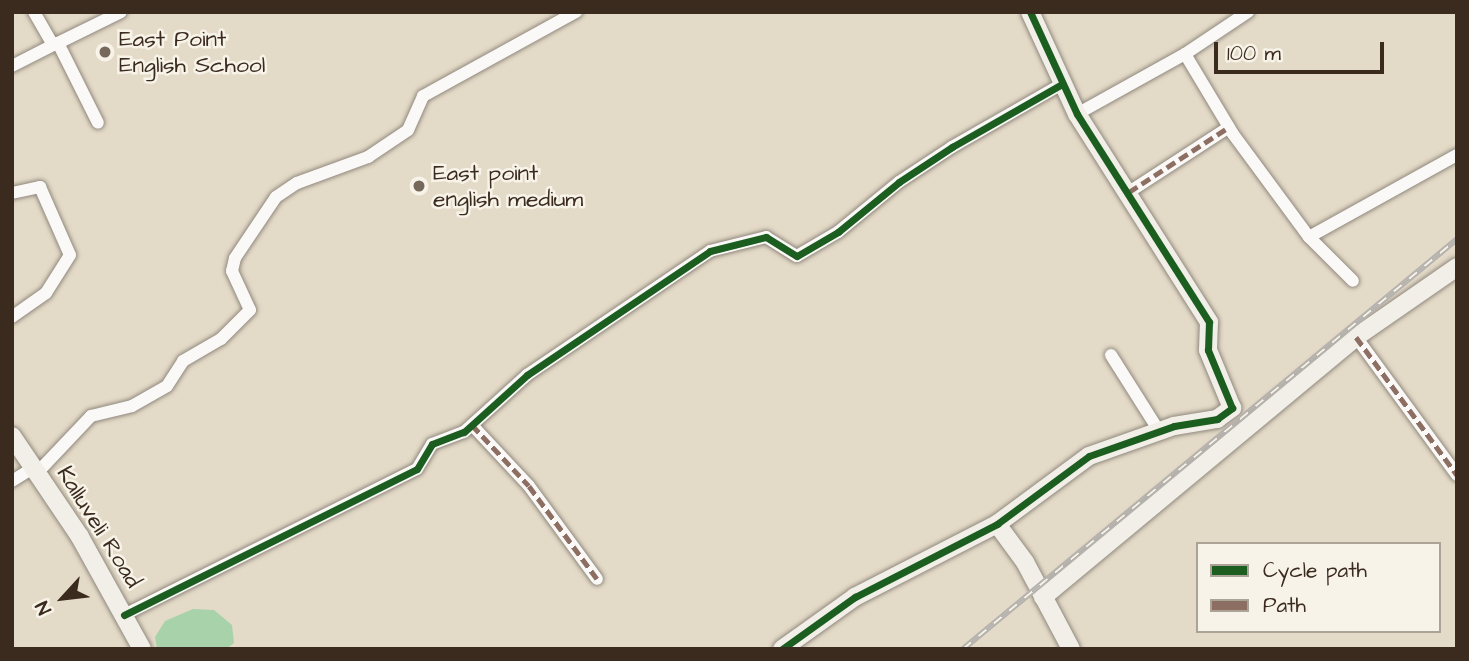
<!DOCTYPE html>
<html>
<head>
<meta charset="utf-8">
<style>
	body { margin:0 }
	#map { position:relative; width:1469px; height:661px; overflow:hidden; background:#e4dac8; font-family:"Architects Daughter",sans-serif }
	div>[style] { position:absolute }
	.green>* { inset:0; background:#a8d3aa }
	.roads { filter:drop-shadow(0 0 2px #90897d) drop-shadow(0 0 2px #90897d) }
	.street>* { height:12px; margin:-6px; padding:0 6px; transform-origin:6px; border-radius:6px; background:#fbf9f7 }
	.secondary>* { height:18px; margin:-9px; padding:0 9px; transform-origin:9px; border-radius:9px; background:#f2efe8 }
	.rail>* { height:6px; margin-top:-3px; transform-origin:0; background:repeating-linear-gradient(90deg,#f7f3e8 0 10px,#b5b2ae 0 20px); box-sizing:border-box; border-block:2px solid #b5b2ae }
	.quiet>* { height:5px; margin-top:-2.5px; transform-origin:0; background:repeating-linear-gradient(90deg,#8d6e63 0 10px,transparent 0 15px) }
	.cycleway>* { height:7px; margin:-3.5px; padding:0 3.5px; transform-origin:3.5px; border-radius:3.5px; background:#1b5e20 }
	.dots>* { width:19px; height:19px; translate:-50% -50%; box-sizing:border-box; border:4px solid #f7f3e8; border-radius:50% }
	span { translate:-50% -50%; white-space:nowrap; text-align:center; line-height:1.15; -webkit-text-stroke:5px #f7f3e8; paint-order:stroke }
	.poi-label { font-size:23px; color:#3b2a1e }
	.left { translate:0 -50%; text-align:left }
	.street-label { font-size:23px; color:#3b2a1e }
	.frame { position:absolute; inset:0; border:14px solid #3b2a1e; pointer-events:none }
	.legend { position:absolute; left:1196px; top:542px; width:245px; height:91px; box-sizing:border-box; background:#f7f3e8; border:2px solid #aca397; margin:0; padding:9px 12px; list-style:none; font-size:21px; color:#3b2a1e }
	.legend li { display:flex; align-items:center; gap:14px; height:35px }
	.legend b { width:35px; border:2px solid #aca397 }
	.north { position:absolute; left:28px; top:563px; width:70px; height:70px; -webkit-text-stroke:5px #f7f3e8; paint-order:stroke; rotate:243deg; font-size:19px; font-weight:700; line-height:28px; text-align:center; color:#3b2a1e }
	.north::after { content:''; display:block; margin:auto; width:24px; height:32px; background:#3b2a1e; clip-path:polygon(50% 0,100% 100%,50% 72%,0 100%) }
	.scale { position:absolute; left:1214px; top:42px; width:170px; height:32px; box-sizing:border-box; border:4px solid #3b2a1e; border-top:0; padding-left:9px; font-size:21px; line-height:24px; white-space:nowrap; color:#3b2a1e; -webkit-text-stroke:5px #f7f3e8; paint-order:stroke }
</style>
</head>
<body>
<div id="map">
	<div class="green">
		<div style="clip-path:polygon(193px 609px,214px 610px,232px 625px,234px 643px,226px 649px,157px 649px,155px 637px,165px 621px)"></div>
	</div>
	<div class="roads">
		<div class="street">
			<div style="left:34px;top:12px;width:38px;rotate:60deg"></div>
			<div style="left:53px;top:45px;width:5px;rotate:-22deg"></div>
			<div style="left:58px;top:43px;width:89px;rotate:63.4deg"></div>
			<div style="left:58px;top:43px;width:70px;rotate:-26.2deg"></div>
			<div style="left:1185px;top:54px;width:93px;rotate:59deg"></div>
			<div style="left:1233px;top:134px;width:128px;rotate:53.6deg"></div>
			<div style="left:1309px;top:237px;width:62px;rotate:45deg"></div>
			<div style="left:12px;top:66px;width:46px;rotate:-27.1deg"></div>
			<div style="left:1077px;top:114px;width:124px;rotate:-29.1deg"></div>
			<div style="left:1185px;top:54px;width:76px;rotate:-33.7deg"></div>
			<div style="left:1129px;top:192px;width:119px;rotate:-33deg"></div>
			<div style="left:12px;top:193px;width:29px;rotate:-12deg"></div>
			<div style="left:40px;top:187px;width:74px;rotate:66.2deg"></div>
			<div style="left:70px;top:255px;width:45px;rotate:122.3deg"></div>
			<div style="left:46px;top:293px;width:42px;rotate:144.8deg"></div>
			<div style="left:1309px;top:237px;width:169px;rotate:-29deg"></div>
			<div style="left:1356px;top:337px;width:171px;rotate:53.8deg"></div>
			<div style="left:1111px;top:355px;width:90px;rotate:57.7deg"></div>
			<div style="left:472px;top:425px;width:83px;rotate:46.9deg"></div>
			<div style="left:529px;top:486px;width:115px;rotate:53.8deg"></div>
			<div style="left:37px;top:473px;width:79px;rotate:-46.5deg"></div>
			<div style="left:91px;top:416px;width:42px;rotate:-13.7deg"></div>
			<div style="left:132px;top:406px;width:40px;rotate:-29.7deg"></div>
			<div style="left:167px;top:386px;width:30px;rotate:-57deg"></div>
			<div style="left:183px;top:361px;width:44px;rotate:-30.1deg"></div>
			<div style="left:221px;top:339px;width:41px;rotate:-45deg"></div>
			<div style="left:250px;top:310px;width:43px;rotate:-114.8deg"></div>
			<div style="left:232px;top:271px;width:13px;rotate:-77deg"></div>
			<div style="left:235px;top:258px;width:73px;rotate:-56.1deg"></div>
			<div style="left:276px;top:197px;width:25px;rotate:-34deg"></div>
			<div style="left:297px;top:183px;width:76px;rotate:-20.1deg"></div>
			<div style="left:368px;top:157px;width:48px;rotate:-34deg"></div>
			<div style="left:408px;top:130px;width:37px;rotate:-66deg"></div>
			<div style="left:423px;top:96px;width:175px;rotate:-28.8deg"></div>
			<div style="left:12px;top:481px;width:25px;rotate:-32deg"></div>
			<div style="left:124px;top:615px;width:327px;rotate:-26.5deg"></div>
			<div style="left:417px;top:469px;width:29px;rotate:-59deg"></div>
			<div style="left:432px;top:444px;width:34px;rotate:-21deg"></div>
			<div style="left:464px;top:432px;width:85px;rotate:-42.1deg"></div>
			<div style="left:527px;top:375px;width:221px;rotate:-34.1deg"></div>
			<div style="left:710px;top:251px;width:58px;rotate:-14deg"></div>
			<div style="left:766px;top:237px;width:36px;rotate:32deg"></div>
			<div style="left:797px;top:256px;width:48px;rotate:-30.3deg"></div>
			<div style="left:838px;top:232px;width:79px;rotate:-39.3deg"></div>
			<div style="left:899px;top:182px;width:64px;rotate:-33.4deg"></div>
			<div style="left:952px;top:147px;width:127px;rotate:-29.8deg"></div>
		</div>
		<div class="secondary">
			<div style="left:12px;top:436px;width:122px;rotate:56deg"></div>
			<div style="left:80px;top:537px;width:128px;rotate:61deg"></div>
			<div style="left:997px;top:524px;width:47px;rotate:53.6deg"></div>
			<div style="left:1025px;top:562px;width:98px;rotate:62.1deg"></div>
			<div style="left:1043px;top:597px;width:407px;rotate:-39.7deg"></div>
			<div style="left:1356px;top:337px;width:123px;rotate:-34.7deg"></div>
			<div style="left:782px;top:649px;width:90px;rotate:-35.5deg"></div>
			<div style="left:855px;top:597px;width:160px;rotate:-27.2deg"></div>
			<div style="left:997px;top:524px;width:114px;rotate:-36.5deg"></div>
			<div style="left:1089px;top:456px;width:90px;rotate:-19.4deg"></div>
			<div style="left:1174px;top:426px;width:44px;rotate:-9.2deg"></div>
			<div style="left:1217px;top:419px;width:19px;rotate:-36deg"></div>
			<div style="left:1232px;top:408px;width:63px;rotate:-112.5deg"></div>
			<div style="left:1208px;top:350px;width:28px;rotate:-88deg"></div>
			<div style="left:1209px;top:322px;width:246px;rotate:-122.4deg"></div>
			<div style="left:1077px;top:114px;width:112px;rotate:-114.7deg"></div>
		</div>
	</div>
	<div class="rail">
		<div style="left:963px;top:649px;width:642px;rotate:-39.69deg"></div>
	</div>
	<div class="quiet">
		<div style="left:1129px;top:192px;width:119px;rotate:-33deg"></div>
		<div style="left:1356px;top:337px;width:171px;rotate:53.8deg"></div>
		<div style="left:472px;top:425px;width:83px;rotate:46.9deg"></div>
		<div style="left:529px;top:486px;width:115px;rotate:53.8deg"></div>
	</div>
	<div class="cycleway">
		<div style="left:124px;top:615px;width:327px;rotate:-26.5deg"></div>
		<div style="left:417px;top:469px;width:29px;rotate:-59deg"></div>
		<div style="left:432px;top:444px;width:34px;rotate:-21deg"></div>
		<div style="left:464px;top:432px;width:85px;rotate:-42.1deg"></div>
		<div style="left:527px;top:375px;width:221px;rotate:-34.1deg"></div>
		<div style="left:710px;top:251px;width:58px;rotate:-14deg"></div>
		<div style="left:766px;top:237px;width:36px;rotate:32deg"></div>
		<div style="left:797px;top:256px;width:48px;rotate:-30.3deg"></div>
		<div style="left:838px;top:232px;width:79px;rotate:-39.3deg"></div>
		<div style="left:899px;top:182px;width:64px;rotate:-33.4deg"></div>
		<div style="left:952px;top:147px;width:127px;rotate:-29.8deg"></div>
		<div style="left:782px;top:649px;width:90px;rotate:-35.5deg"></div>
		<div style="left:855px;top:597px;width:160px;rotate:-27.2deg"></div>
		<div style="left:997px;top:524px;width:114px;rotate:-36.5deg"></div>
		<div style="left:1089px;top:456px;width:90px;rotate:-19.4deg"></div>
		<div style="left:1174px;top:426px;width:44px;rotate:-9.2deg"></div>
		<div style="left:1217px;top:419px;width:19px;rotate:-36deg"></div>
		<div style="left:1232px;top:408px;width:63px;rotate:-112.5deg"></div>
		<div style="left:1208px;top:350px;width:28px;rotate:-88deg"></div>
		<div style="left:1209px;top:322px;width:246px;rotate:-122.4deg"></div>
		<div style="left:1077px;top:114px;width:112px;rotate:-114.7deg"></div>
	</div>
	<div class="dots">
		<div style="left:105px;top:52px;background:#76685a"></div>
		<div style="left:419px;top:186px;background:#76685a"></div>
	</div>
	<div class="poi-label">
		<span class="left" style="left:119px;top:52px">East Point<br>English School</span>
		<span class="left" style="left:433px;top:186px">East point<br>english medium</span>
	</div>
	<div class="street-label">
		<span style="left:99px;top:527px;rotate:58deg">Kalluveli Road</span>
	</div>
	<div class="frame"></div>
	<ul class="legend">
	<li><b style="height:9px;background:#1b5e20"></b>Cycle path</li>
	<li><b style="height:9px;background:#8d6e63"></b>Path</li>
	</ul>
	<div class="north">N</div>
	<div class="scale">100 m</div>
</div>
</body>
</html>
